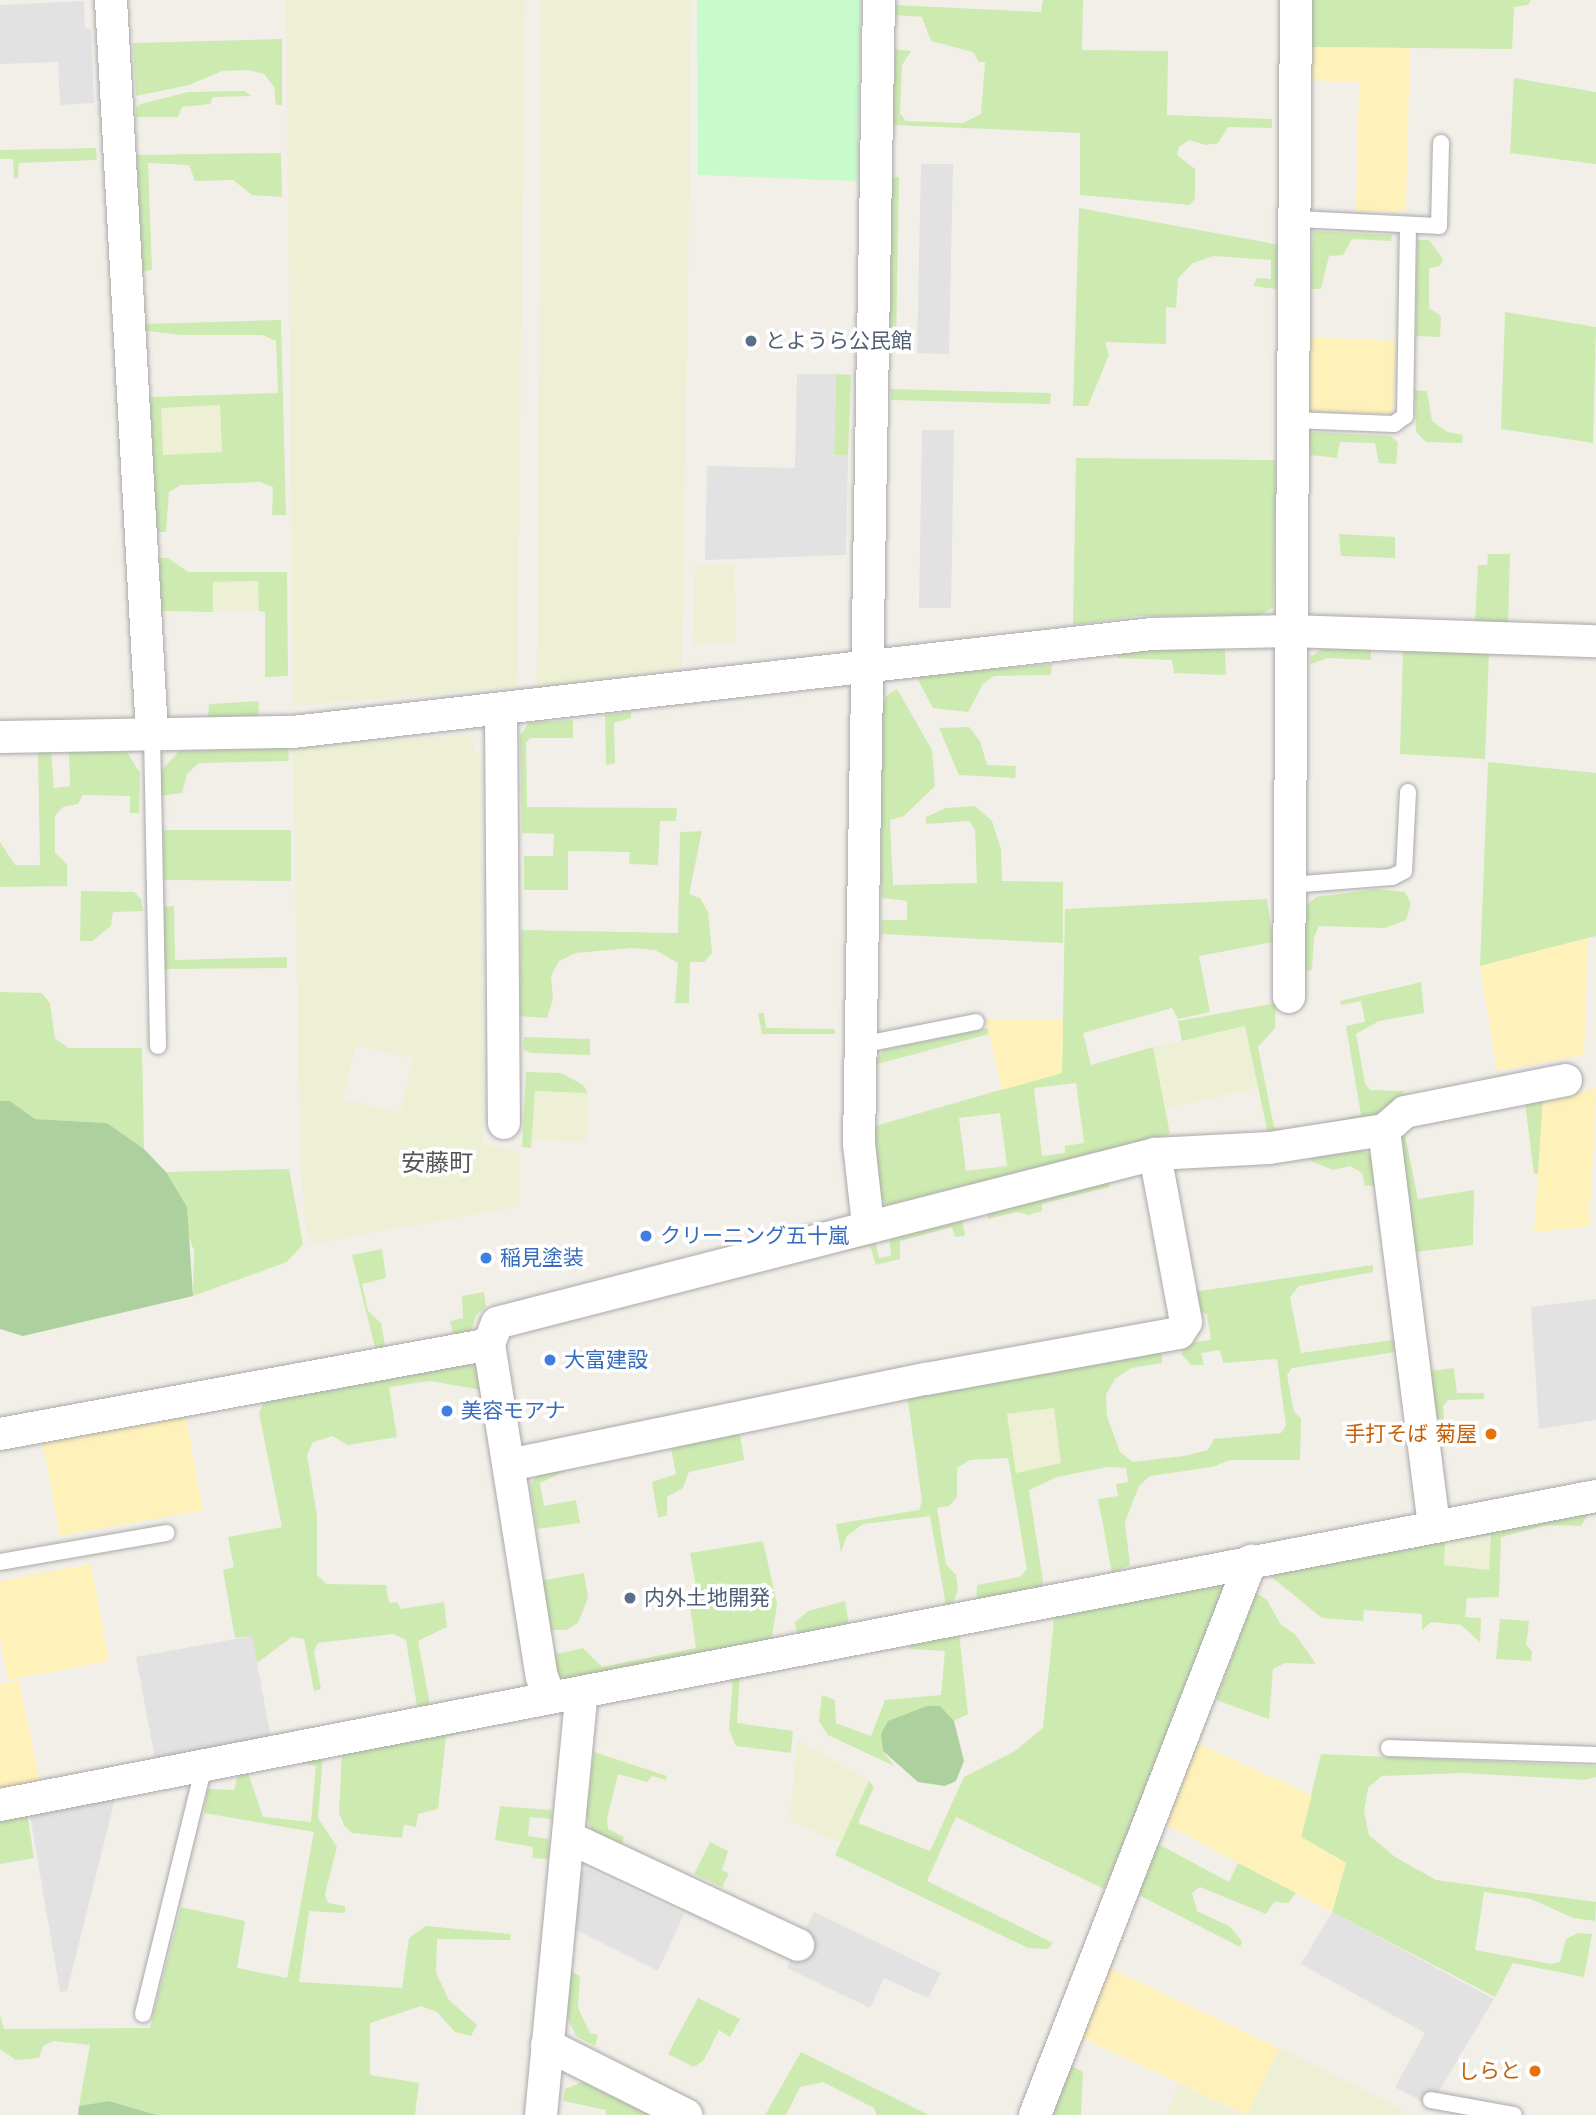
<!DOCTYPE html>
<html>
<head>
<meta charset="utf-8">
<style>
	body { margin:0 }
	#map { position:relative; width:1596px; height:2115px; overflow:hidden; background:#f2efe9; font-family:"DejaVu Sans","Noto Sans JP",sans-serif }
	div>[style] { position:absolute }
	.farmland>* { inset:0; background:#eef0d5 }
	.grass>* { inset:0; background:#cdebb0 }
	.forest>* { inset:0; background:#add19e }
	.sand>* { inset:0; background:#fff1ba }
	.park>* { inset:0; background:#c8facc }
	.parking>* { inset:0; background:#e2e2e2 }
	.roads { filter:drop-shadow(0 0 2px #a9a9a9) drop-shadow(0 0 2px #a9a9a9) }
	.lane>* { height:16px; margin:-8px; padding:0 8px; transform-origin:8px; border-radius:8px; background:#fff }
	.street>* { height:32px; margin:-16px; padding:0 16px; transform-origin:16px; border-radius:16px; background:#fff }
	.dots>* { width:19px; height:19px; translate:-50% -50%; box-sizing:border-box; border:4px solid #fff; border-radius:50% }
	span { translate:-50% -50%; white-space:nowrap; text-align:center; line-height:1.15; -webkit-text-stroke:7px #fff; paint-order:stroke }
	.service-label { font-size:21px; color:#4e5e75 }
	.left { translate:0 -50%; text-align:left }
	.shop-label { font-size:21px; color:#366cbe }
	.food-label { font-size:21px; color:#c56008 }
	.right { translate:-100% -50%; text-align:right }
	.quarter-label { font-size:24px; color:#555 }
</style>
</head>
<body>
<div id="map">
	<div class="farmland">
		<div style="clip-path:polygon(286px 0,525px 0,517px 687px,293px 706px)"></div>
		<div style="clip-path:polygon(541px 0,691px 0,690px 151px,682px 668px,537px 688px)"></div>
		<div style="clip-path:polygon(221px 405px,222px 452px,163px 455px,161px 408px)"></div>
		<div style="clip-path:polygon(734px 564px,736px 642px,693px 645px,695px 566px)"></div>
		<div style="clip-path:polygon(258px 581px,259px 611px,213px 612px,213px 582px)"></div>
		<div style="clip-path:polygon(evenodd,470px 735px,481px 764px,483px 1144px,519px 1151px,520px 1206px,313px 1244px,306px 1231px,300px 1158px,293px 746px,470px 735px,356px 1045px,413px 1059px,400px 1113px,343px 1099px,356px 1045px)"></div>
		<div style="clip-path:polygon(1245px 1027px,1258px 1088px,1166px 1108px,1153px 1047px)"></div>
		<div style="clip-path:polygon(535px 1091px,588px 1093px,588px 1142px,531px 1140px)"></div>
		<div style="clip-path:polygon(1054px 1407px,1062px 1463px,1016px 1474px,1007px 1414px)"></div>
		<div style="clip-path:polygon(1492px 1535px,1489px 1570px,1444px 1565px,1445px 1542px)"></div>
		<div style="clip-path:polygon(797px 1739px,869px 1781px,840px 1843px,790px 1820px)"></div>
		<div style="clip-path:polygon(1279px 2048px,1405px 2111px,1404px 2115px,1247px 2115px)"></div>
		<div style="clip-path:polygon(1179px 2084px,1244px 2115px,1166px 2115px)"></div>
	</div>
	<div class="grass">
		<div style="clip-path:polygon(1043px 0,1083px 0,1082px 50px,1168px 51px,1167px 115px,1272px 119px,1272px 128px,1228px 127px,1218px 143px,1206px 145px,1189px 140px,1179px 147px,1177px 155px,1195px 169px,1195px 198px,1190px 205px,1080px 195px,1080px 133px,893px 125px,895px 49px,911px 51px,902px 65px,900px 113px,906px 121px,963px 123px,981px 114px,985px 62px,979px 62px,973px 52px,931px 41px,922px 17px,896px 15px,895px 5px,1041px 12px)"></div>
		<div style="clip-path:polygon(1311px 0,1531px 0,1528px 5px,1514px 7px,1512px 49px,1310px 47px)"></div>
		<div style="clip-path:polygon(282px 39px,282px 105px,276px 105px,274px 87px,264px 74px,248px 70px,222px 71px,189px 85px,136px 96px,133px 43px)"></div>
		<div style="clip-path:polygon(1514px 78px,1596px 92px,1596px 164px,1510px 153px)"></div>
		<div style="clip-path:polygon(244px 91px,252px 96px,213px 97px,210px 104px,182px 107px,178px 117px,136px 117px,136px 108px,141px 104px,188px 92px)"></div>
		<div style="clip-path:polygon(96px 148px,97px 160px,19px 163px,18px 178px,14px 179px,13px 159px,0 159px,0 150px)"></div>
		<div style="clip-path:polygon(281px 153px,282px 197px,252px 195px,233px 180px,195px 181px,189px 165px,148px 163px,152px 270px,142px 271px,137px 155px)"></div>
		<div style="clip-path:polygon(899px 177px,896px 346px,889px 346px,892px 178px)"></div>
		<div style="clip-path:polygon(1079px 208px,1280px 245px,1277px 289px,1253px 286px,1257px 278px,1271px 279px,1271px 260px,1214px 256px,1193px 263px,1178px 278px,1176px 308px,1166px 307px,1166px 344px,1105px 342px,1109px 355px,1088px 406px,1073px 406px)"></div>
		<div style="clip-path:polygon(1313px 231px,1392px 235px,1391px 241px,1352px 239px,1343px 255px,1329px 256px,1321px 289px,1311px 289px)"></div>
		<div style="clip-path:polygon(1417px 240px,1429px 240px,1443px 259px,1440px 266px,1429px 268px,1429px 308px,1441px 316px,1440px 337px,1416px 336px)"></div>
		<div style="clip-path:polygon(1505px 312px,1596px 327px,1593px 443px,1501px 429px)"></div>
		<div style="clip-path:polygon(evenodd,281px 320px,286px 515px,272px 515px,273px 487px,260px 482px,181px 485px,169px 492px,166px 532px,157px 532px,150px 397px,278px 393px,276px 341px,262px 335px,183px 335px,146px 331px,145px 324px,281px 320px,220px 405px,222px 452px,163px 455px,161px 408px,220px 405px)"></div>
		<div style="clip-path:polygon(836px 374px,851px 375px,848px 456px,834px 455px)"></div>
		<div style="clip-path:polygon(891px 389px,1051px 393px,1050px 404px,891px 400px)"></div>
		<div style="clip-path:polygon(1415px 390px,1427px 391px,1432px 421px,1447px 432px,1463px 435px,1462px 443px,1426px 442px,1416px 432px)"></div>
		<div style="clip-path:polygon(1309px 432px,1390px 436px,1398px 442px,1396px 464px,1379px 463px,1375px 443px,1340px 442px,1337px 458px,1310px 455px)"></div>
		<div style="clip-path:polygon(1076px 458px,1276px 460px,1273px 607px,1261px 615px,1138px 616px,1073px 625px)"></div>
		<div style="clip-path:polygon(1339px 534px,1395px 537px,1395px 558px,1341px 556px)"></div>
		<div style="clip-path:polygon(1488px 554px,1510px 554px,1508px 625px,1475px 623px,1478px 565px,1487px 565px)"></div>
		<div style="clip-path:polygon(158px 558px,168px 558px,188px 572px,287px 572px,288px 676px,265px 677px,265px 612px,259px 611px,258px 581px,213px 582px,213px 612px,162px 611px)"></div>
		<div style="clip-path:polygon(1166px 647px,1225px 648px,1226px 675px,1174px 673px,1172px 660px,1117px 658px,1118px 653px)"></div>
		<div style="clip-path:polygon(1322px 649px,1371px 649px,1371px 660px,1328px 658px,1311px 664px,1310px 657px)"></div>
		<div style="clip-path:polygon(1403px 650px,1489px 652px,1485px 759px,1400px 754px)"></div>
		<div style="clip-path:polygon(1052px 664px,1051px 675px,994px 676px,983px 684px,968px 712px,933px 708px,916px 676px)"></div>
		<div style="clip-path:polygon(897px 689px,932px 750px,935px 786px,904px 816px,890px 820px,893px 885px,977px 883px,975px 830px,969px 821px,926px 824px,926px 817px,946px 808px,975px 806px,992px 821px,1001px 849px,1002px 881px,1063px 882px,1063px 943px,881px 934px,882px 920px,907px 920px,907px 901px,881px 898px,882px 710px,886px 696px)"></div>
		<div style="clip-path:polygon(259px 701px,258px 716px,208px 717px,209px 704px)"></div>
		<div style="clip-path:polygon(631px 712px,631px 718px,614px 723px,615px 763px,606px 765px,605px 715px)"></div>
		<div style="clip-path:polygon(573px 720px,573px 738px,530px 738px,526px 743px,527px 807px,677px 808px,676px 821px,660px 821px,658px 865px,629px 864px,630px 852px,568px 851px,568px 890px,524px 890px,524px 856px,553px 856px,554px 834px,522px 833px,520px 735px,529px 723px)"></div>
		<div style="clip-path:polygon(969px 727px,980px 741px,987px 765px,1016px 766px,1015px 778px,959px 775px,939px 728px)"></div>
		<div style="clip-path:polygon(288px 748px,289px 761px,199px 763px,187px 774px,182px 793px,160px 796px,161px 771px,179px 751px)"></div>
		<div style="clip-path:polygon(38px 751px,51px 752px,54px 788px,70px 786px,69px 752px,127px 752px,140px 773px,139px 813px,130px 813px,130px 796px,83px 795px,78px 804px,63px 807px,55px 816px,55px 853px,67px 864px,67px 886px,0 887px,0 842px,15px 865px,40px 865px)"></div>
		<div style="clip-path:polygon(1488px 762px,1596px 773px,1596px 936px,1480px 966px)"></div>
		<div style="clip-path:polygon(163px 830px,291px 830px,291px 881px,164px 880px)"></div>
		<div style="clip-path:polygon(702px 831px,689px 894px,700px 898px,708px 912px,712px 953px,704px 962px,690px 962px,689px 1003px,675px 1003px,678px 963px,655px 950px,632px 948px,576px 953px,559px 961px,551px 976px,553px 999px,547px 1018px,520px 1016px,521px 930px,678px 933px,680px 832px)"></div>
		<div style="clip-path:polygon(1377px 889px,1405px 892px,1411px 903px,1406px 920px,1385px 928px,1319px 926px,1314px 937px,1312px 970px,1303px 971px,1301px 911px,1316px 897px)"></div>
		<div style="clip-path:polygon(81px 891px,134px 892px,141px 899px,143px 911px,113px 912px,111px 926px,92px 941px,80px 941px)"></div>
		<div style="clip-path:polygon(evenodd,1267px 899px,1273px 942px,1199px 956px,1210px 1012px,1178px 1019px,1172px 1008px,1083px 1033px,1091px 1065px,1153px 1047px,1170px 1134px,887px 1205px,878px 1194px,875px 1126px,1062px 1072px,1065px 909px,1267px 899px,1076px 1083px,1084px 1143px,1065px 1146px,1065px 1153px,1042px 1156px,1034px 1088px,1076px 1083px,1267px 899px,1000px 1113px,1007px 1166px,966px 1171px,959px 1118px,1000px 1113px)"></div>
		<div style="clip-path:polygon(174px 906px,175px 960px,287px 957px,287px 968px,164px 969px,164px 907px)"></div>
		<div style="clip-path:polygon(1421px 982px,1424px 1013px,1379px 1021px,1356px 1034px,1365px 1083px,1370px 1090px,1403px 1091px,1403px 1098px,1370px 1120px,1268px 1134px,1245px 1026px,1182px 1041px,1178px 1021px,1276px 1003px,1275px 1028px,1258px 1047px,1274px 1127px,1284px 1131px,1361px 1115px,1346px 1026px,1365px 1022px,1361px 1001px,1341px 1005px,1340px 1001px)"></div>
		<div style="clip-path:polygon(0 992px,42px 993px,50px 1003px,55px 1038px,68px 1048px,142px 1048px,144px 1149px,107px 1123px,35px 1119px,10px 1101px,0 1101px)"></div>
		<div style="clip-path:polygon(758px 1013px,764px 1013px,766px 1028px,835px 1029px,835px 1034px,762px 1034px)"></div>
		<div style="clip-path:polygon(988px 1028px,989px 1034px,874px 1065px,884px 1050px)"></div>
		<div style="clip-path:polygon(524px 1037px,590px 1039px,590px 1055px,531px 1053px,523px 1049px)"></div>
		<div style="clip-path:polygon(526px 1072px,561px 1073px,583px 1085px,588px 1093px,535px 1091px,531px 1148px,522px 1147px)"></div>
		<div style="clip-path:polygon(1543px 1099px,1538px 1174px,1534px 1174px,1525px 1103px)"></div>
		<div style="clip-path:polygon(1405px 1135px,1418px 1199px,1474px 1190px,1473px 1245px,1415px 1252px,1398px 1136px)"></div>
		<div style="clip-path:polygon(1360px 1148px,1378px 1161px,1382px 1184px,1365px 1186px,1362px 1173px,1350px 1166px,1333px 1170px,1311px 1161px,1310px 1152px)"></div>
		<div style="clip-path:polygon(289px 1169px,303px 1244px,287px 1262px,193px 1296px,194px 1251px,166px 1172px)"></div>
		<div style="clip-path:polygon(1109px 1180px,1109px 1187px,1042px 1204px,1042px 1211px,1029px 1215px,1017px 1212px,988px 1219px,987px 1209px)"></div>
		<div style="clip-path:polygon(962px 1218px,965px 1236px,955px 1237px,952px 1227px,900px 1241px,900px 1259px,876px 1265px,870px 1246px,827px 1255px,826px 1251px,875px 1240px,879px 1258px,891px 1256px,889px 1237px)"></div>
		<div style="clip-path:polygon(382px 1249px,386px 1278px,362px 1284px,368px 1311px,381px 1323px,386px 1351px,376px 1352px,352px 1255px)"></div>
		<div style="clip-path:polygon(evenodd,1373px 1265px,1373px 1272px,1299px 1286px,1290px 1297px,1301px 1353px,1399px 1339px,1402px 1351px,1292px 1368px,1287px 1375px,1294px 1412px,1301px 1418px,1300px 1460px,1230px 1460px,1212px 1467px,1150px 1476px,1139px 1486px,1125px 1522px,1130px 1565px,1112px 1573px,1098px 1499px,1118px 1496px,1116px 1484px,1128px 1482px,1126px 1468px,1108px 1467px,1057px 1477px,1029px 1490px,1043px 1582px,1040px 1592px,976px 1604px,977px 1585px,1020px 1577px,1027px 1569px,1008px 1458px,970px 1460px,957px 1468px,957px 1497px,949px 1506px,937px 1508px,946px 1564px,956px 1575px,958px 1591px,952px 1604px,946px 1606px,930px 1516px,863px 1524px,847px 1536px,841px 1552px,836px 1524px,919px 1510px,922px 1501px,907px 1394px,1162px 1348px,1162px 1363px,1131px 1368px,1115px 1379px,1106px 1395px,1107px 1416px,1120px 1452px,1133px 1462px,1184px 1456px,1208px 1450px,1214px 1439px,1281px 1433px,1286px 1426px,1277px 1359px,1223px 1363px,1220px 1350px,1201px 1353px,1204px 1365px,1191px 1365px,1182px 1355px,1181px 1344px,1211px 1340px,1207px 1314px,1195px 1311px,1193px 1292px,1373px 1265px,1054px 1408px,1061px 1463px,1016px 1473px,1007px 1414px,1054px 1408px)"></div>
		<div style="clip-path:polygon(484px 1292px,486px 1307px,476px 1315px,470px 1336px,455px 1341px,450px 1321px,463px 1318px,462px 1296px)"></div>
		<div style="clip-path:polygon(468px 1362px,479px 1370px,482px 1390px,430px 1381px,389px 1387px,397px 1437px,348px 1445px,332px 1436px,313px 1442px,307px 1455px,317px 1515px,317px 1575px,326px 1584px,386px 1585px,389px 1603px,397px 1602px,401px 1609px,444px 1602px,447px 1627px,418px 1641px,430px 1705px,417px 1707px,406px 1640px,393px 1634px,318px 1643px,314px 1652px,321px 1689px,314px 1691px,304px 1639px,292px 1637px,257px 1663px,252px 1636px,235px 1638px,223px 1570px,234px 1567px,228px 1537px,282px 1527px,259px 1413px,266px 1399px)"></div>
		<div style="clip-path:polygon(1454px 1368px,1457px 1393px,1484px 1393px,1484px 1399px,1448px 1400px,1443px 1406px,1445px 1432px,1435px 1432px,1429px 1371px)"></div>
		<div style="clip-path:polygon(740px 1434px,744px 1460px,689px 1472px,683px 1488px,667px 1497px,667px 1515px,658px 1518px,652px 1482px,676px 1474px,671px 1448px)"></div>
		<div style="clip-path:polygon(642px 1452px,567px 1470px,540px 1483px,544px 1506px,576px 1500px,580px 1523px,537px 1529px,530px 1485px,541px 1469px)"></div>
		<div style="clip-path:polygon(evenodd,1596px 1506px,1596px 1514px,1588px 1515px,1581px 1526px,1547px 1525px,1501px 1537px,1499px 1597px,1467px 1598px,1465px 1617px,1481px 1618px,1480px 1642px,1461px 1625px,1431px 1622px,1422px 1630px,1422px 1614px,1364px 1610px,1363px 1621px,1322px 1618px,1269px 1575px,1596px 1506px,1491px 1535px,1489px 1570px,1444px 1565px,1445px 1542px,1491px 1535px)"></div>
		<div style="clip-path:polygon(763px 1541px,777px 1604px,771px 1644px,567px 1684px,556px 1670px,553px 1655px,583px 1648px,602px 1667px,696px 1648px,688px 1593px,696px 1588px,690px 1553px)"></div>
		<div style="clip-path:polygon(584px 1573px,588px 1598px,578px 1623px,566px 1630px,548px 1630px,539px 1581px)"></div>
		<div style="clip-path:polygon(1236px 1580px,1104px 1889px,956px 1817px,927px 1881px,1053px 1943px,1048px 1949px,1028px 1948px,835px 1855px,869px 1781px,874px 1787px,858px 1823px,930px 1851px,964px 1777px,1015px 1751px,1043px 1728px,1055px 1609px)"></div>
		<div style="clip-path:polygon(1256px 1593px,1267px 1600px,1281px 1625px,1295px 1634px,1316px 1664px,1285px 1663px,1273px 1669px,1269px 1719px,1216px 1700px)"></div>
		<div style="clip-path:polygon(845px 1601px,849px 1626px,797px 1635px,795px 1622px,808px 1611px)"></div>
		<div style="clip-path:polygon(1500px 1619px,1529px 1621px,1526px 1645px,1532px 1651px,1531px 1661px,1496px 1659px)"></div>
		<div style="clip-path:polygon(959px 1633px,968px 1714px,954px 1721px,940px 1706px,881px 1734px,883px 1751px,894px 1766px,828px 1735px,819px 1721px,822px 1695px,835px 1700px,836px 1723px,871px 1736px,885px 1700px,941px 1695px,945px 1651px,910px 1649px,906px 1642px)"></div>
		<div style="clip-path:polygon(740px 1673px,737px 1723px,793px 1731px,791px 1753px,736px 1746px,729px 1729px,733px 1677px)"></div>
		<div style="clip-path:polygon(479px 1724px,480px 1728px,446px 1737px,438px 1809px,418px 1814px,416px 1827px,404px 1825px,402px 1838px,352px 1833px,344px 1825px,339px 1813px,342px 1752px)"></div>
		<div style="clip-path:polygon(594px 1752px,667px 1776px,666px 1780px,652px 1776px,647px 1782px,618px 1774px,607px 1819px,608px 1829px,624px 1837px,622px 1844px,592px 1832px,586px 1814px)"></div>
		<div style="clip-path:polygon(1321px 1754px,1596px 1766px,1596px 1777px,1585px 1780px,1464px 1773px,1382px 1776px,1368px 1788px,1364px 1812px,1369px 1835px,1395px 1857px,1436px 1880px,1596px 1902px,1595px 1921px,1573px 1918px,1531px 1899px,1484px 1892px,1475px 1950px,1551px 1964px,1560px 1962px,1566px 1939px,1578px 1933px,1592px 1934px,1584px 1977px,1513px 1963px,1495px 1997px,1332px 1912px,1346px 1863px,1301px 1837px)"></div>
		<div style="clip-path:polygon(323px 1755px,318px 1818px,337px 1847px,325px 1894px,328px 1903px,345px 1906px,345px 1913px,309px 1911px,299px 1982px,402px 1988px,409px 1938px,426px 1926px,511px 1934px,510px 1940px,437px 1939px,436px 1973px,449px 2000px,477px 2025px,471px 2036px,455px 2032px,437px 2012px,421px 2006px,370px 2023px,370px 2075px,419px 2083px,415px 2115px,157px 2115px,109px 2101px,79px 2106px,90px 2045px,54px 2041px,43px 2046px,39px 2058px,16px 2060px,0 2049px,0 2015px,4px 2029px,150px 2028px,181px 1907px,245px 1921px,237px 1968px,287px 1978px,314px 1832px,204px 1813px,208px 1789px,234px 1790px,238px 1775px,218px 1777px,246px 1767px,263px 1817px,311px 1822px,316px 1766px,299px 1763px,298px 1759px)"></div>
		<div style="clip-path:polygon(500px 1806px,551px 1810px,552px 1819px,530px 1817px,528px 1836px,549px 1839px,548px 1859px,532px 1858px,533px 1847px,495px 1840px)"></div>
		<div style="clip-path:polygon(27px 1812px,34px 1858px,0 1864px,0 1817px)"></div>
		<div style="clip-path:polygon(710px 1842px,728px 1851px,722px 1870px,729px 1874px,722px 1887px,694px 1874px)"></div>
		<div style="clip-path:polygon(1158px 1844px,1229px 1882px,1238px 1863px,1296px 1893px,1288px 1903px,1274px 1902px,1266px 1914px,1200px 1887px,1192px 1893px,1197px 1911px,1229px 1926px,1242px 1941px,1240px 1947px,1137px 1894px)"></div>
		<div style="clip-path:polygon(571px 1971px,580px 1976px,578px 2008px,590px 2033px,598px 2035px,595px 2046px,576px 2036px,567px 2017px)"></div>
		<div style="clip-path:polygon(698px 1998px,740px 2019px,730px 2037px,719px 2030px,704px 2060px,694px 2067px,668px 2054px)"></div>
		<div style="clip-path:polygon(801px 2052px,929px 2115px,877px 2115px,874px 2108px,823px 2082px,800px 2087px,786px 2115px,765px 2115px)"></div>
		<div style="clip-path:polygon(1068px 2064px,1083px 2072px,1081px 2115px,1050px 2115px)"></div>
		<div style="clip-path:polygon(583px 2082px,652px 2115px,606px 2115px,606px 2110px,563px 2101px,565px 2089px)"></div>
	</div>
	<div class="forest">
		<div style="clip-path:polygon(0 1101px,10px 1101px,35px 1119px,107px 1123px,144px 1149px,166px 1172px,187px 1207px,193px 1296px,23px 1336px,0 1329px)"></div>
		<div style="clip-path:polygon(927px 1706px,940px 1706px,954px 1721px,964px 1761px,956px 1781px,945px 1786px,918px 1782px,883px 1751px,881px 1734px,888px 1721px)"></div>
		<div style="clip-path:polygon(109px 2101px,157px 2115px,78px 2115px,79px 2106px)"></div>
	</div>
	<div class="sand">
		<div style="clip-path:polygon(1310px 47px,1410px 48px,1406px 212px,1356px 211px,1359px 82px,1310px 80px)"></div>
		<div style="clip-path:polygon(1310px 337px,1396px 341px,1393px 409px,1386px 415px,1309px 410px)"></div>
		<div style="clip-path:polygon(1588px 938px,1584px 1055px,1497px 1071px,1480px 966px)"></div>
		<div style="clip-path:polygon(1063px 1019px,1062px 1073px,1002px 1090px,986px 1020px)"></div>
		<div style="clip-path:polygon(1596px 1088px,1589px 1227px,1534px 1232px,1543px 1099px)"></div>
		<div style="clip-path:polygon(185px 1412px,203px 1510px,60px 1536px,42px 1439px)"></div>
		<div style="clip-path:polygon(91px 1564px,109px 1661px,8px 1680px,0 1639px,0 1581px)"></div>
		<div style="clip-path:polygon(19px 1680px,40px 1783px,0 1791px,0 1684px)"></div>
		<div style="clip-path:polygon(1198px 1744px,1312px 1795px,1301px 1837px,1346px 1863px,1332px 1912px,1165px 1824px)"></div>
		<div style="clip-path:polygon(1107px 1967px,1279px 2048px,1247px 2115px,1080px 2037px)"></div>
	</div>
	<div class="park">
		<div style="clip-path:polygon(697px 0,861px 0,857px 181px,698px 175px)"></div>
	</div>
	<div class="parking">
		<div style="clip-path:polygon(84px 1px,85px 28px,91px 29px,94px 103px,60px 105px,58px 62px,0 64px,0 5px)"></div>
		<div style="clip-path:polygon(921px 164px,953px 164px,949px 354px,917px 353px)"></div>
		<div style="clip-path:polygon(797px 374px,836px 374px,834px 455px,848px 456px,846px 555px,705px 560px,707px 466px,795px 468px)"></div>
		<div style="clip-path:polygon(922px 430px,954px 430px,951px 608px,919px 608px)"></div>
		<div style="clip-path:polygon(1596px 1299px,1596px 1420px,1539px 1429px,1531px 1307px)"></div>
		<div style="clip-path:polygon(252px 1636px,271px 1738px,155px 1759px,136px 1657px)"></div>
		<div style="clip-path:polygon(117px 1791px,67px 1991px,60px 1992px,29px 1809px)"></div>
		<div style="clip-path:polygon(588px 1869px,684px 1914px,658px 1971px,574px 1929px,579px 1873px)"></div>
		<div style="clip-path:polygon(814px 1912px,941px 1973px,928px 1998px,884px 1978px,870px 2008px,787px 1968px)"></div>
		<div style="clip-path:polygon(1332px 1912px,1494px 1999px,1430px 2106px,1395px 2087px,1425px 2033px,1301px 1964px)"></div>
	</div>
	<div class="roads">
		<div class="lane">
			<div style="left:1296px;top:219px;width:143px;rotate:2.8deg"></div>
			<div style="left:1439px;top:226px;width:83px;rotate:-88.6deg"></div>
			<div style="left:1293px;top:420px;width:101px;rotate:2.3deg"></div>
			<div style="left:1394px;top:424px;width:14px;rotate:-36deg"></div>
			<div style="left:1405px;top:416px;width:191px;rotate:-89.1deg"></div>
			<div style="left:152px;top:734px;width:312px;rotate:88.9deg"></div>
			<div style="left:1290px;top:885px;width:102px;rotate:-4.5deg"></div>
			<div style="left:1392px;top:877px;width:13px;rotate:-27deg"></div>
			<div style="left:1404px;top:871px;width:79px;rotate:-87.1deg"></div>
			<div style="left:860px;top:1045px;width:118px;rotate:-11.2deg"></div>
			<div style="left:0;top:1562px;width:169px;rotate:-9.9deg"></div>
			<div style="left:1389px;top:1748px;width:207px;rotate:1.9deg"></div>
			<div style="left:143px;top:2014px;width:256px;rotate:-76.2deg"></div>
			<div style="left:1431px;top:2100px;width:84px;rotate:10.2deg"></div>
		</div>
		<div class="street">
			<div style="left:111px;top:0;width:735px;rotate:86.8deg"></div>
			<div style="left:501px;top:709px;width:414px;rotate:89.6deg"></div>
			<div style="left:0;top:737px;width:293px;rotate:-1deg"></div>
			<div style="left:293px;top:732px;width:865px;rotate:-6.51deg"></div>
			<div style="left:1152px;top:634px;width:138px;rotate:-1.2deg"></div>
			<div style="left:1290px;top:631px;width:306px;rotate:1.9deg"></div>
			<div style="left:1289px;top:997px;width:997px;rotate:-89.6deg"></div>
			<div style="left:1566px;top:1080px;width:164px;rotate:168.8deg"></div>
			<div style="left:1405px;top:1112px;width:28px;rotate:139deg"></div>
			<div style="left:1384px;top:1130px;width:116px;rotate:171.1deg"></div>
			<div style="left:1269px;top:1148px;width:114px;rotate:177deg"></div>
			<div style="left:1155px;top:1154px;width:679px;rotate:165.6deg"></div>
			<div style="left:497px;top:1323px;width:22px;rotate:111deg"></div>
			<div style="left:489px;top:1344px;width:337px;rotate:81deg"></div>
			<div style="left:542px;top:1677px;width:22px;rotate:69deg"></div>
			<div style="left:550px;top:1698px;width:1065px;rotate:-10.93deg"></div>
			<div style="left:1384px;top:1130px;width:399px;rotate:82.8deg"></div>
			<div style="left:868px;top:1225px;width:81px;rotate:-96.3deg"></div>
			<div style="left:859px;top:1144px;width:1144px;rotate:-89deg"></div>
			<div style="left:0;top:1434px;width:497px;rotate:-10.4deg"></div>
			<div style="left:509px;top:1465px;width:426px;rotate:-11.7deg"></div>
			<div style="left:926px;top:1379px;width:257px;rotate:-10.3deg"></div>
			<div style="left:1179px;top:1333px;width:13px;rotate:-58deg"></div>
			<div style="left:1186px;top:1322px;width:171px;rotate:-100.5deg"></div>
			<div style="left:0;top:1805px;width:560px;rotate:-11.01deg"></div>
			<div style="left:570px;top:1838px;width:252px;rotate:25.1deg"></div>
			<div style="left:547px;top:2045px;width:156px;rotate:26.7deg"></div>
			<div style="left:541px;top:2115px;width:424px;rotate:-84.5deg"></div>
			<div style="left:1035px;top:2115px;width:595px;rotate:-68.7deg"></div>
		</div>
	</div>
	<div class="dots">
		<div style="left:751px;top:341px;background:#5c6f8a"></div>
		<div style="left:646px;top:1236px;background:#3f7fe0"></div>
		<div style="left:486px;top:1258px;background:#3f7fe0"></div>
		<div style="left:550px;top:1360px;background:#3f7fe0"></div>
		<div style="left:447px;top:1411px;background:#3f7fe0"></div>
		<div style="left:1491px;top:1434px;background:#e8710a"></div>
		<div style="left:630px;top:1598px;background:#5c6f8a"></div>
		<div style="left:1535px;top:2071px;background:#e8710a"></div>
	</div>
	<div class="service-label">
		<span class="left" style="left:765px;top:341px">とようら公民館</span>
		<span class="left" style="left:644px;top:1598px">内外土地開発</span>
	</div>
	<div class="shop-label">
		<span class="left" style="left:660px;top:1236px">クリーニング五十嵐</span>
		<span class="left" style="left:500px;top:1258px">稲見塗装</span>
		<span class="left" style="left:564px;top:1360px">大富建設</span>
		<span class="left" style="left:461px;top:1411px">美容モアナ</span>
	</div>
	<div class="food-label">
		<span class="right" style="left:1477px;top:1434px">手打そば 菊屋</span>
		<span class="right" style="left:1521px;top:2071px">しらと</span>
	</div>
	<div class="quarter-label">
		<span style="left:437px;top:1164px">安藤町</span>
	</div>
</div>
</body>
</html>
